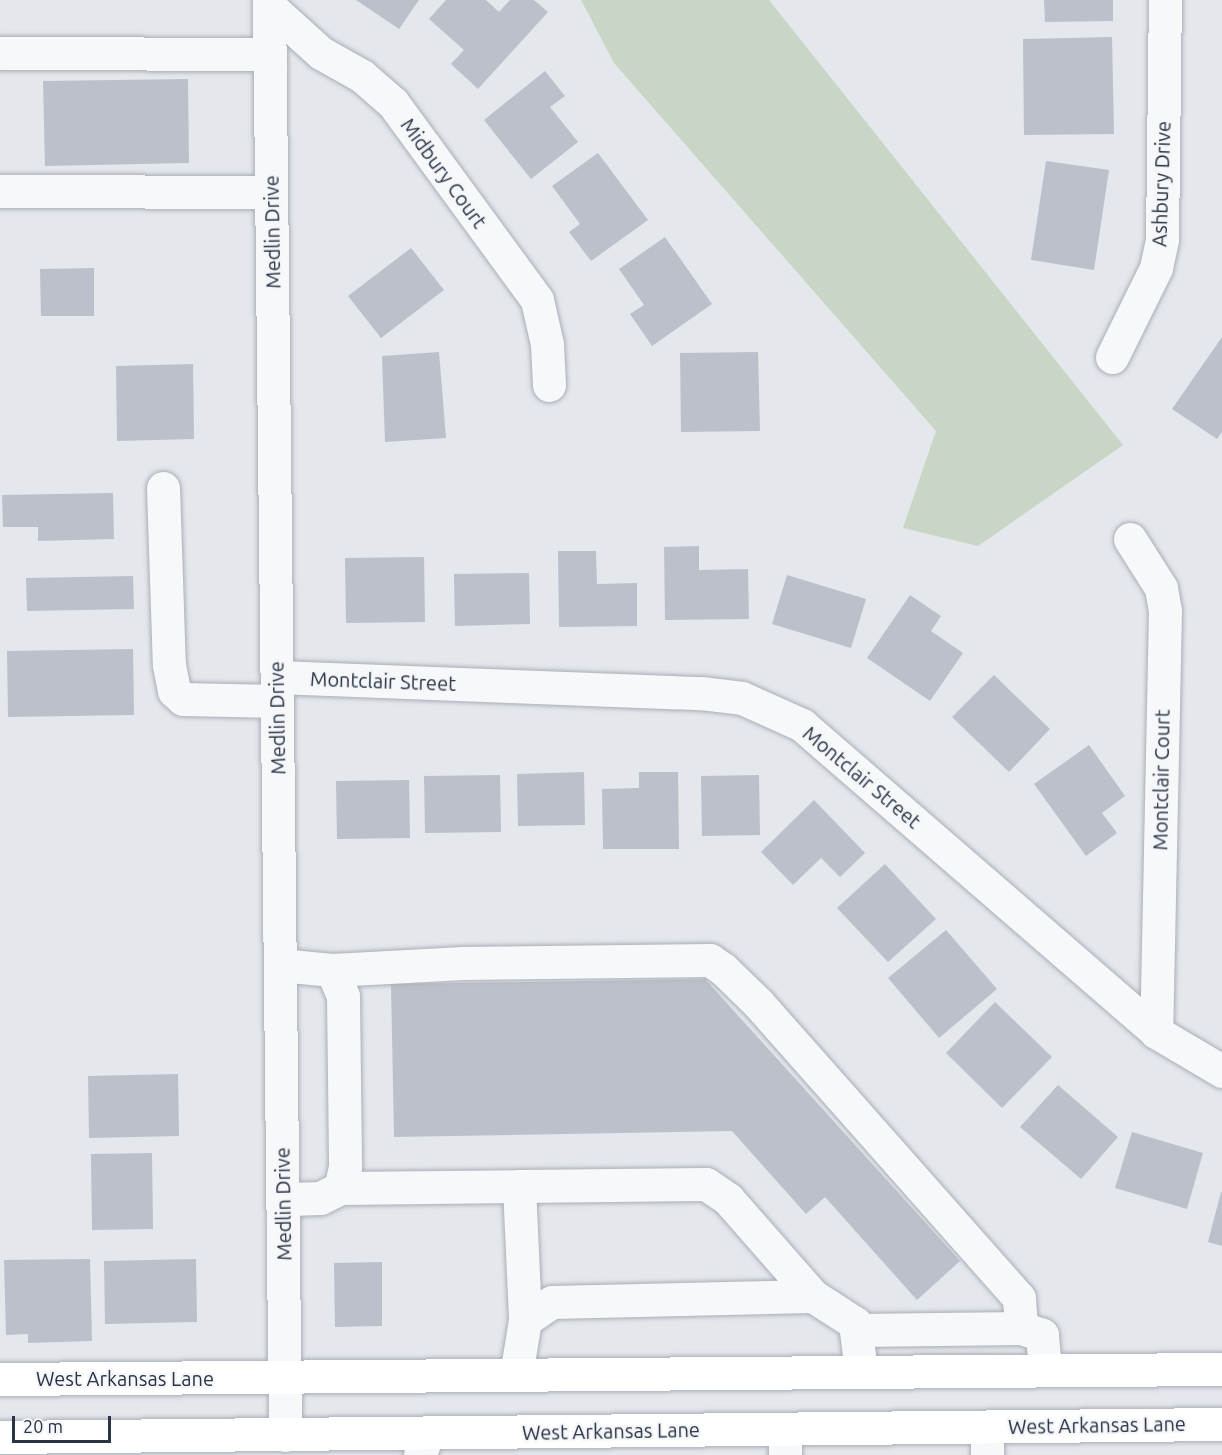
<!DOCTYPE html>
<html>
<head>
<meta charset="utf-8">
<style>
	body { margin:0 }
	#map { position:relative; width:1222px; height:1455px; overflow:hidden; background:#e4e7ec; font-family:Ubuntu,sans-serif }
	div>[style] { position:absolute }
	.green>* { inset:0; background:#c9d6c5 }
	.building>* { inset:0; background:#bbc0ca }
	.roads { filter:drop-shadow(0 0 2px #a9aeb7) drop-shadow(0 0 2px #a9aeb7) }
	.minor>* { height:33px; margin:-16.5px; padding:0 16.5px; transform-origin:16.5px; border-radius:16.5px; background:#f7f8fa }
	.major>* { height:33px; margin:-16.5px; padding:0 16.5px; transform-origin:16.5px; border-radius:16.5px; background:#fff }
	span { translate:-50% -50%; white-space:nowrap; text-align:center; line-height:1.15; -webkit-text-stroke:4.5px #f4f6f9; paint-order:stroke }
	.street-label { font-size:20px; color:#2b3445 }
	.scale { position:absolute; left:12px; top:1416px; width:99px; height:27px; box-sizing:border-box; border:3px solid #2b3445; border-top:0; padding-left:8px; font-size:18px; line-height:21px; white-space:nowrap; color:#2b3445; -webkit-text-stroke:4px #f4f6f9; paint-order:stroke }
</style>
</head>
<body>
<div id="map">
	<div class="green">
		<div style="clip-path:polygon(581px 0,769px 0,1123px 445px,978px 546px,903px 528px,936px 431px,614px 63px)"></div>
	</div>
	<div class="building">
		<div style="clip-path:polygon(356px 0,419px 0,399px 29px)"></div>
		<div style="clip-path:polygon(446px 0,486px 0,499px 12px,510px 0,534px 0,548px 12px,478px 89px,451px 64px,464px 50px,429px 19px)"></div>
		<div style="clip-path:polygon(1044px 0,1113px 0,1113px 21px,1045px 22px)"></div>
		<div style="clip-path:polygon(1112px 37px,1114px 134px,1024px 135px,1023px 39px)"></div>
		<div style="clip-path:polygon(545px 71px,565px 96px,550px 107px,578px 142px,531px 179px,484px 120px)"></div>
		<div style="clip-path:polygon(188px 79px,189px 163px,45px 166px,43px 81px)"></div>
		<div style="clip-path:polygon(598px 153px,648px 220px,591px 261px,569px 232px,580px 224px,552px 186px)"></div>
		<div style="clip-path:polygon(1046px 161px,1109px 170px,1094px 270px,1031px 260px)"></div>
		<div style="clip-path:polygon(665px 237px,712px 304px,652px 346px,630px 314px,644px 305px,619px 269px)"></div>
		<div style="clip-path:polygon(411px 248px,444px 290px,381px 338px,348px 296px)"></div>
		<div style="clip-path:polygon(94px 268px,94px 316px,41px 316px,40px 269px)"></div>
		<div style="clip-path:polygon(1222px 337px,1222px 432px,1217px 439px,1172px 409px)"></div>
		<div style="clip-path:polygon(439px 352px,446px 438px,385px 442px,382px 356px)"></div>
		<div style="clip-path:polygon(758px 352px,760px 431px,681px 432px,680px 353px)"></div>
		<div style="clip-path:polygon(193px 364px,194px 439px,117px 441px,116px 366px)"></div>
		<div style="clip-path:polygon(113px 493px,114px 539px,38px 541px,38px 527px,3px 527px,2px 495px)"></div>
		<div style="clip-path:polygon(699px 546px,699px 570px,748px 569px,749px 619px,665px 620px,664px 547px)"></div>
		<div style="clip-path:polygon(558px 551px,596px 551px,597px 584px,637px 583px,637px 626px,559px 627px)"></div>
		<div style="clip-path:polygon(424px 557px,425px 622px,346px 623px,345px 558px)"></div>
		<div style="clip-path:polygon(529px 573px,530px 624px,455px 626px,454px 574px)"></div>
		<div style="clip-path:polygon(787px 575px,866px 599px,851px 648px,772px 624px)"></div>
		<div style="clip-path:polygon(133px 576px,134px 609px,27px 611px,26px 578px)"></div>
		<div style="clip-path:polygon(910px 595px,941px 616px,931px 631px,963px 653px,930px 701px,867px 658px)"></div>
		<div style="clip-path:polygon(133px 649px,134px 715px,8px 717px,7px 651px)"></div>
		<div style="clip-path:polygon(994px 675px,1050px 729px,1009px 772px,952px 717px)"></div>
		<div style="clip-path:polygon(1089px 745px,1125px 796px,1102px 813px,1117px 833px,1086px 856px,1034px 784px)"></div>
		<div style="clip-path:polygon(584px 772px,585px 825px,518px 826px,517px 774px)"></div>
		<div style="clip-path:polygon(639px 772px,678px 772px,679px 849px,603px 849px,602px 789px,639px 788px)"></div>
		<div style="clip-path:polygon(500px 775px,501px 832px,425px 833px,424px 776px)"></div>
		<div style="clip-path:polygon(759px 775px,760px 835px,702px 836px,701px 776px)"></div>
		<div style="clip-path:polygon(409px 780px,410px 838px,337px 839px,336px 781px)"></div>
		<div style="clip-path:polygon(814px 800px,865px 853px,840px 877px,821px 858px,793px 885px,761px 852px)"></div>
		<div style="clip-path:polygon(885px 864px,936px 919px,888px 962px,837px 908px)"></div>
		<div style="clip-path:polygon(946px 930px,997px 989px,939px 1038px,888px 978px)"></div>
		<div style="clip-path:polygon(705px 979px,960px 1261px,917px 1300px,825px 1197px,806px 1214px,732px 1131px,394px 1137px,391px 984px)"></div>
		<div style="clip-path:polygon(995px 1002px,1052px 1057px,1002px 1108px,946px 1053px)"></div>
		<div style="clip-path:polygon(178px 1074px,179px 1136px,89px 1138px,88px 1076px)"></div>
		<div style="clip-path:polygon(1058px 1085px,1118px 1137px,1081px 1179px,1020px 1127px)"></div>
		<div style="clip-path:polygon(1132px 1132px,1203px 1153px,1187px 1209px,1115px 1188px)"></div>
		<div style="clip-path:polygon(152px 1153px,153px 1229px,92px 1230px,91px 1154px)"></div>
		<div style="clip-path:polygon(1221px 1192px,1222px 1192px,1222px 1246px,1208px 1242px)"></div>
		<div style="clip-path:polygon(90px 1259px,92px 1341px,28px 1343px,28px 1334px,6px 1335px,4px 1260px)"></div>
		<div style="clip-path:polygon(196px 1259px,197px 1322px,105px 1324px,104px 1261px)"></div>
		<div style="clip-path:polygon(382px 1262px,382px 1326px,335px 1327px,334px 1263px)"></div>
	</div>
	<div class="roads">
		<div class="minor">
			<div style="left:269px;top:0;width:1435px;rotate:89.36deg"></div>
			<div style="left:269px;top:6px;width:70px;rotate:42.1deg"></div>
			<div style="left:321px;top:53px;width:47px;rotate:29.3deg"></div>
			<div style="left:362px;top:76px;width:41px;rotate:41.1deg"></div>
			<div style="left:393px;top:103px;width:244px;rotate:53.8deg"></div>
			<div style="left:537px;top:300px;width:45px;rotate:77.2deg"></div>
			<div style="left:547px;top:344px;width:41px;rotate:87.2deg"></div>
			<div style="left:0;top:53px;width:270px;rotate:0.2deg"></div>
			<div style="left:0;top:191px;width:271px;rotate:0.2deg"></div>
			<div style="left:1112px;top:357px;width:99px;rotate:-63.7deg"></div>
			<div style="left:1156px;top:268px;width:30px;rotate:-78deg"></div>
			<div style="left:1162px;top:239px;width:239px;rotate:-89.3deg"></div>
			<div style="left:163px;top:488px;width:177px;rotate:88.1deg"></div>
			<div style="left:169px;top:665px;width:26px;rotate:79deg"></div>
			<div style="left:174px;top:691px;width:12px;rotate:42deg"></div>
			<div style="left:183px;top:699px;width:94px;rotate:1.2deg"></div>
			<div style="left:1130px;top:539px;width:58px;rotate:57.7deg"></div>
			<div style="left:1161px;top:588px;width:23px;rotate:80deg"></div>
			<div style="left:1165px;top:611px;width:421px;rotate:91.2deg"></div>
			<div style="left:277px;top:677px;width:424px;rotate:2.2deg"></div>
			<div style="left:701px;top:693px;width:41px;rotate:7deg"></div>
			<div style="left:742px;top:698px;width:66px;rotate:24.2deg"></div>
			<div style="left:802px;top:725px;width:469px;rotate:40.9deg"></div>
			<div style="left:1156px;top:1032px;width:77px;rotate:30.6deg"></div>
			<div style="left:280px;top:965px;width:52px;rotate:5.5deg"></div>
			<div style="left:332px;top:970px;width:28px;rotate:67deg"></div>
			<div style="left:343px;top:996px;width:171px;rotate:89.3deg"></div>
			<div style="left:345px;top:1167px;width:22px;rotate:103deg"></div>
			<div style="left:340px;top:1188px;width:22px;rotate:153deg"></div>
			<div style="left:320px;top:1198px;width:37px;rotate:178deg"></div>
			<div style="left:332px;top:970px;width:131px;rotate:-3.1deg"></div>
			<div style="left:463px;top:963px;width:247px;rotate:-0.7deg"></div>
			<div style="left:710px;top:960px;width:16px;rotate:35deg"></div>
			<div style="left:723px;top:969px;width:49px;rotate:44.2deg"></div>
			<div style="left:758px;top:1003px;width:394px;rotate:48.5deg"></div>
			<div style="left:1019px;top:1298px;width:30px;rotate:86deg"></div>
			<div style="left:519px;top:1186px;width:187px;rotate:-0.6deg"></div>
			<div style="left:706px;top:1184px;width:27px;rotate:34deg"></div>
			<div style="left:728px;top:1199px;width:129px;rotate:48.8deg"></div>
			<div style="left:340px;top:1188px;width:179px;rotate:-0.6deg"></div>
			<div style="left:519px;top:1186px;width:134px;rotate:87.4deg"></div>
			<div style="left:856px;top:1330px;width:165px;rotate:-0.7deg"></div>
			<div style="left:1021px;top:1328px;width:22px;rotate:18deg"></div>
			<div style="left:1042px;top:1335px;width:35px;rotate:85deg"></div>
			<div style="left:516px;top:1375px;width:56px;rotate:-80.7deg"></div>
			<div style="left:525px;top:1320px;width:32px;rotate:-34deg"></div>
			<div style="left:552px;top:1302px;width:261px;rotate:-1.3deg"></div>
			<div style="left:813px;top:1296px;width:50px;rotate:32.7deg"></div>
			<div style="left:855px;top:1323px;width:48px;rotate:82.9deg"></div>
			<div style="left:420px;top:1455px;width:23px;rotate:-72deg"></div>
			<div style="left:785px;top:1455px;width:26px;rotate:-90deg"></div>
			<div style="left:987px;top:1455px;width:28px;rotate:-90deg"></div>
		</div>
		<div class="major">
			<div style="left:0;top:1379px;width:1222px;rotate:-0.47deg"></div>
			<div style="left:0;top:1437px;width:1222px;rotate:-0.61deg"></div>
		</div>
	</div>
	<div class="street-label">
		<span style="left:444px;top:173px;rotate:54deg">Midbury Court</span>
		<span style="left:1161px;top:184px;rotate:-88deg">Ashbury Drive</span>
		<span style="left:272px;top:232px;rotate:-91deg">Medlin Drive</span>
		<span style="left:383px;top:681px;rotate:2deg">Montclair Street</span>
		<span style="left:277px;top:718px;rotate:-91deg">Medlin Drive</span>
		<span style="left:862px;top:777px;rotate:40deg">Montclair Street</span>
		<span style="left:1161px;top:780px;rotate:-89deg">Montclair Court</span>
		<span style="left:283px;top:1204px;rotate:-91deg">Medlin Drive</span>
		<span style="left:125px;top:1378px">West Arkansas Lane</span>
		<span style="left:1097px;top:1425px;rotate:-1deg">West Arkansas Lane</span>
		<span style="left:611px;top:1431px;rotate:-1deg">West Arkansas Lane</span>
	</div>
	<div class="scale">20 m</div>
</div>
</body>
</html>
